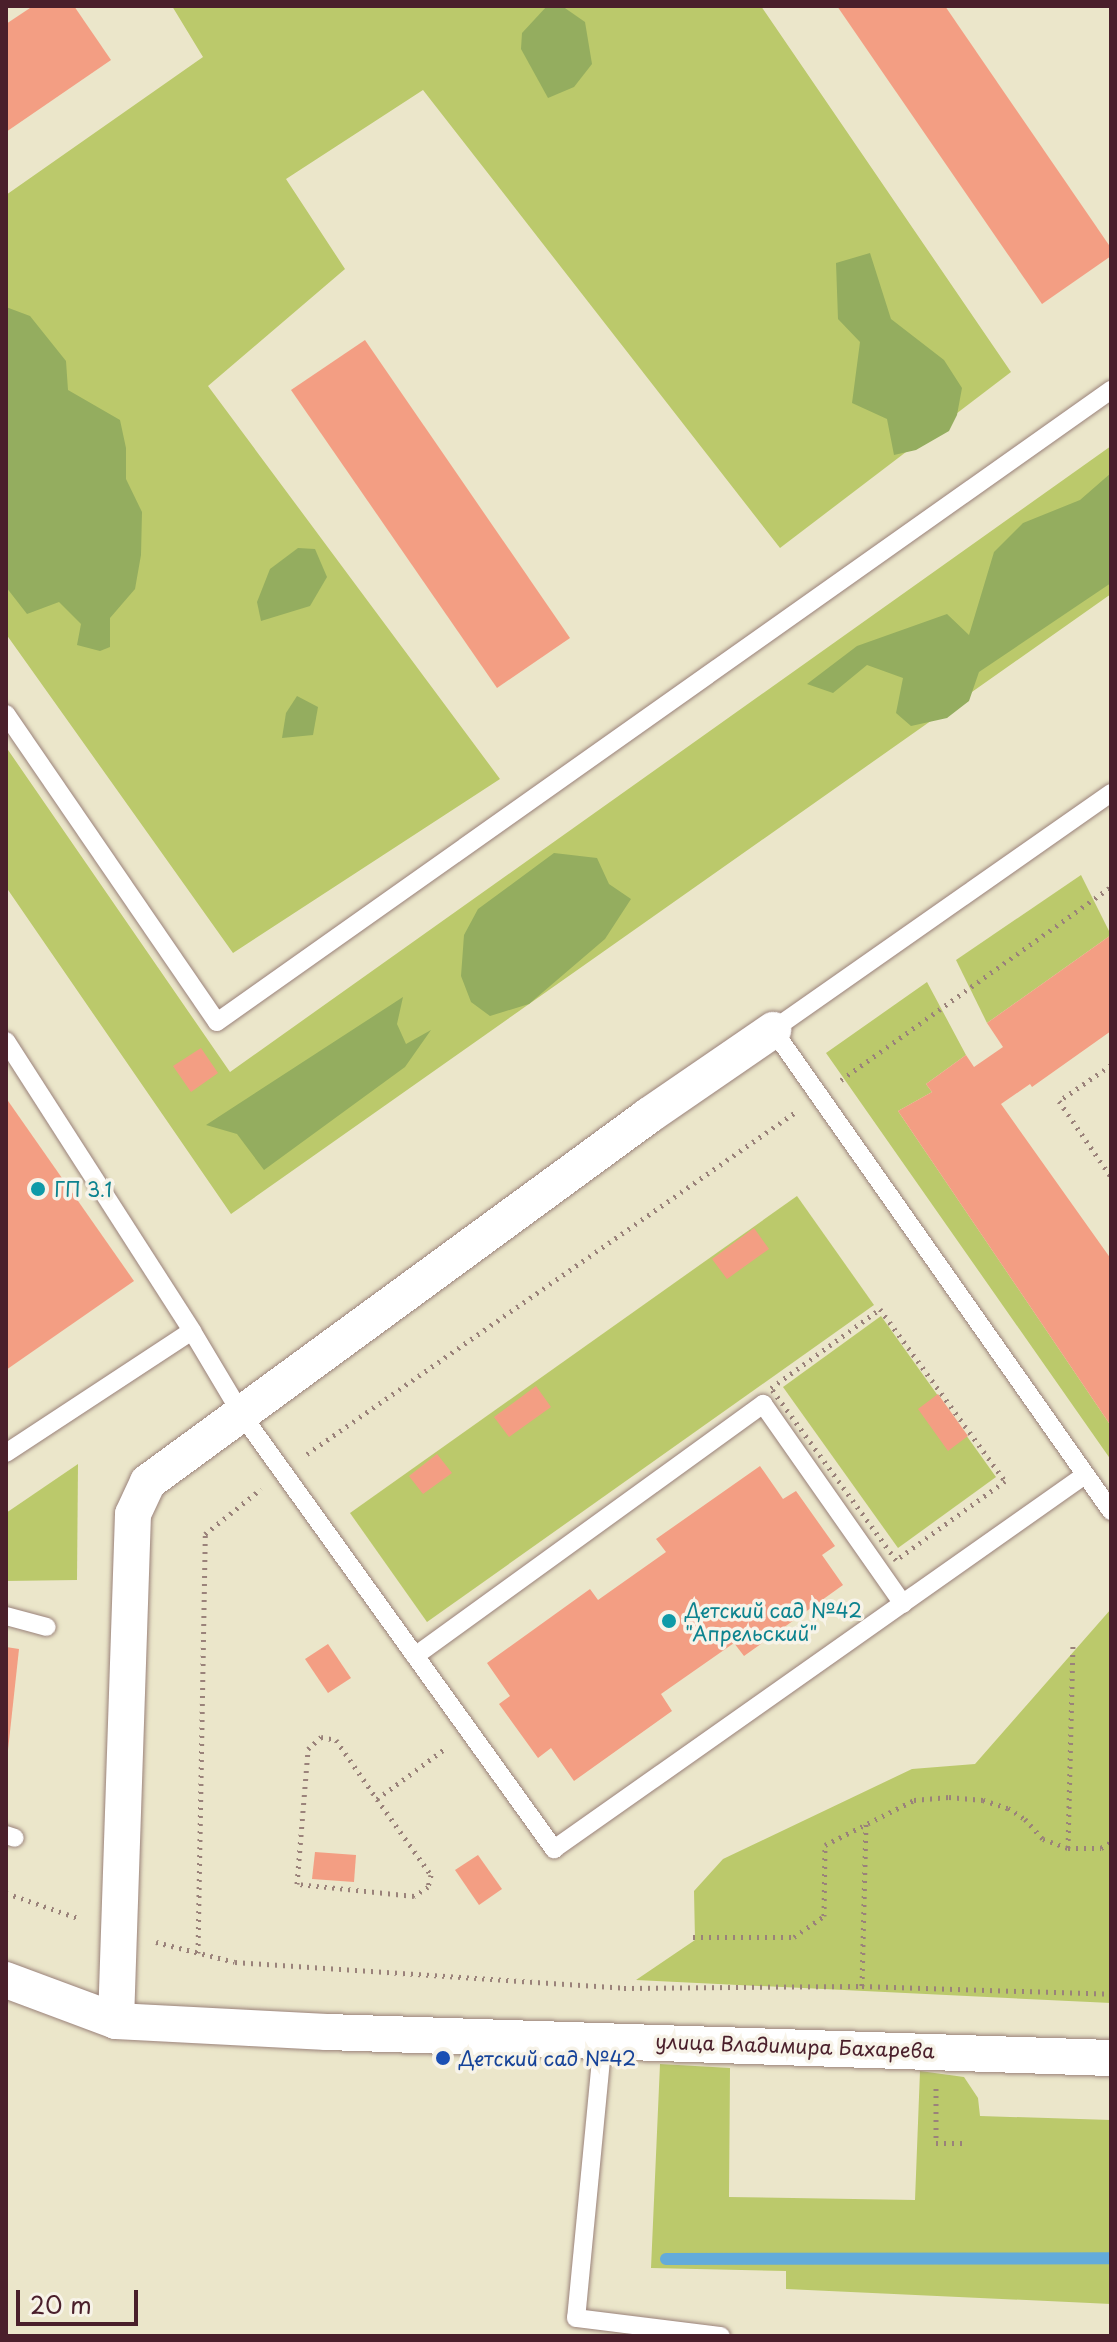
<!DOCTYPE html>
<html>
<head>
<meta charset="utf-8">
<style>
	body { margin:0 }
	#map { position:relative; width:1117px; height:2342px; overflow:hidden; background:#ebe6ca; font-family:"Playpen Sans",sans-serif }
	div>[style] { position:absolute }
	.green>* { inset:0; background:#bbc96b }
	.forest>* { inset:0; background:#94ad5f }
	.stream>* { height:12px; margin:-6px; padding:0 6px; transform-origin:6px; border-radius:6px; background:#63abda }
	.building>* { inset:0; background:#f39e83 }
	.path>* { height:5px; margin-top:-2.5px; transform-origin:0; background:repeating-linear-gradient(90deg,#9a827a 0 2px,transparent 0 8px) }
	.roads { filter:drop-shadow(0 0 2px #9a827a) drop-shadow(0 0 2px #9a827a) }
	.lane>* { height:18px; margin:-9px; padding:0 9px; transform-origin:9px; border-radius:9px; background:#fff }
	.street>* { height:36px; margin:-18px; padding:0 18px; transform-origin:18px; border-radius:18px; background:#fff }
	.dots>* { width:22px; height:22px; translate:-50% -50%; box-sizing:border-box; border:4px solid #f7f3e8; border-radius:50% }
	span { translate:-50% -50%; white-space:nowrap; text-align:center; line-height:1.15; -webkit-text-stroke:7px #f7f3e8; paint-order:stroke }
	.culture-label { font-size:20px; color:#0d838f }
	.left { translate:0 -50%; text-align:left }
	.street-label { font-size:20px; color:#4a1f2b }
	.transit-label { font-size:20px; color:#164399 }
	.frame { position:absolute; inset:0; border:8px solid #4a1f2b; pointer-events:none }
	.scale { position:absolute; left:16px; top:2290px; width:122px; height:36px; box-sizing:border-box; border:4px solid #4a1f2b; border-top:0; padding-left:10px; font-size:24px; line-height:28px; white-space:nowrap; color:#4a1f2b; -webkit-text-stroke:6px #f7f3e8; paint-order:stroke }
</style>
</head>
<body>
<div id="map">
	<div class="green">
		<div style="clip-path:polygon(172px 6px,761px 6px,1011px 372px,780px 548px,423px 90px,286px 179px,345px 269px,208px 386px,500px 779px,233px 953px,6px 634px,6px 195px,203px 57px)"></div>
		<div style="clip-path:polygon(1111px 446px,1111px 594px,231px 1214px,6px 887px,6px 747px,230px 1072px)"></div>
		<div style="clip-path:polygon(1081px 875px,1111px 935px,987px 1023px,956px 960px)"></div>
		<div style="clip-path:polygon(927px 982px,966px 1055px,926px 1084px,932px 1092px,898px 1111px,1111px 1426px,1111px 1460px,826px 1053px)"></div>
		<div style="clip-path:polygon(797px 1196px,874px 1305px,427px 1622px,350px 1513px)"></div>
		<div style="clip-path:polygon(881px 1316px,996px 1477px,898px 1548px,783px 1387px)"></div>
		<div style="clip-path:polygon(78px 1464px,77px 1580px,6px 1581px,6px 1513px)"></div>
		<div style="clip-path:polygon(1111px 1609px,1111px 2003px,636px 1980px,695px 1940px,694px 1891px,723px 1859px,912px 1769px,975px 1764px)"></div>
		<div style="clip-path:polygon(660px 2064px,730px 2068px,729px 2197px,915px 2200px,920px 2071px,964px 2077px,978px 2098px,980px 2116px,1111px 2120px,1111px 2304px,786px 2289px,786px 2271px,651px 2268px)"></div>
	</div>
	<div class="forest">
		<div style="clip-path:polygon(547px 6px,562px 6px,585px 22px,592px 64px,574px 87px,548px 98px,521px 49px,522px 33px)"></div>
		<div style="clip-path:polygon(870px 253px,891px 319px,944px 360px,962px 388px,957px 415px,949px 431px,916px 450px,894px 455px,887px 419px,852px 403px,860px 342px,838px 319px,836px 263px)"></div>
		<div style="clip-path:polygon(6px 307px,30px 316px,66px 361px,68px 390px,120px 420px,126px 448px,126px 479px,142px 512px,141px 555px,135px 589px,110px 618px,110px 647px,100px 651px,77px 645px,81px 624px,59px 602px,27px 614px,6px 587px)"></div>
		<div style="clip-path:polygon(1111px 473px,1111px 583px,979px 672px,969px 701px,947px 718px,911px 726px,896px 713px,903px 678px,867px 665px,833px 693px,807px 684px,857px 646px,947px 614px,969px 635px,994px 552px,1023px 523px,1080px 500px)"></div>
		<div style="clip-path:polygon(298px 548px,315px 549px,327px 577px,310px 606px,261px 621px,257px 602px,270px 569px)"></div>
		<div style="clip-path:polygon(297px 696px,318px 707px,313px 735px,282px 738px,286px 713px)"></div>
		<div style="clip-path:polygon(554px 853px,597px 858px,609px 884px,631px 899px,605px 939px,529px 1004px,490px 1016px,471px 1002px,461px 976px,464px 935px,478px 909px)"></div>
		<div style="clip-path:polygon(403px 997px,397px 1024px,406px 1044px,431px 1030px,405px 1067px,264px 1170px,237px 1134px,206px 1125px)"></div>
	</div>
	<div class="stream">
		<div style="left:666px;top:2259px;width:445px;rotate:-0.1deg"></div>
	</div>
	<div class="building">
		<div style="clip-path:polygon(33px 6px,74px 6px,111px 60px,6px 132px,6px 24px)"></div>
		<div style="clip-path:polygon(837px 6px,945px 6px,1111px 248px,1111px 256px,1042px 304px)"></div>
		<div style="clip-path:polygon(365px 340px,570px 638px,497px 688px,291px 390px)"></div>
		<div style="clip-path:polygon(1111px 935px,1111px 1031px,1032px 1087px,1030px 1084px,1001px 1104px,1111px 1259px,1111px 1426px,898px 1111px,932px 1092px,926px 1084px,966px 1055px,974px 1067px,1003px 1047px,987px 1023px)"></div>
		<div style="clip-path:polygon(201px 1048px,218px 1073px,191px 1092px,173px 1066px)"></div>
		<div style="clip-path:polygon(6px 1098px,134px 1281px,6px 1370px)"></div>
		<div style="clip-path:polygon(754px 1228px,769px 1249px,727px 1279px,712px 1259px)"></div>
		<div style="clip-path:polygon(536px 1386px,551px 1407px,509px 1437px,494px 1417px)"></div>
		<div style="clip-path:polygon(938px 1394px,968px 1436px,948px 1451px,918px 1409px)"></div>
		<div style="clip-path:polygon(437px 1454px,452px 1473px,423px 1494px,409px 1476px)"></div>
		<div style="clip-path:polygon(760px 1466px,783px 1499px,796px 1491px,835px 1546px,822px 1555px,843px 1585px,744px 1656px,734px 1643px,661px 1694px,672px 1711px,574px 1781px,551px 1748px,538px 1758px,499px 1704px,510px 1696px,487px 1663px,590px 1589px,598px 1600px,666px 1552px,656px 1539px)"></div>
		<div style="clip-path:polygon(328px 1644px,351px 1678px,328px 1693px,305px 1659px)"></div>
		<div style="clip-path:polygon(6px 1647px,19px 1649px,8px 1750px,6px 1750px)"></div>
		<div style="clip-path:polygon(315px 1852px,356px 1855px,354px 1882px,312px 1879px)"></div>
		<div style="clip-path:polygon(478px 1855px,502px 1889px,479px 1905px,455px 1870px)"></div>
	</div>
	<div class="path">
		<div style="left:1111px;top:1065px;width:63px;rotate:145.3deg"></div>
		<div style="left:1059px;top:1101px;width:92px;rotate:55.6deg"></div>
		<div style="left:841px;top:1080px;width:332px;rotate:-35.6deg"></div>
		<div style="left:880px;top:1309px;width:213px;rotate:54deg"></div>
		<div style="left:1005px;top:1481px;width:135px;rotate:144.1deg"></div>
		<div style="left:896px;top:1560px;width:213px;rotate:-126deg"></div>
		<div style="left:771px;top:1388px;width:135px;rotate:-35.9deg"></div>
		<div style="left:307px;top:1454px;width:598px;rotate:-34.99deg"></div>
		<div style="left:377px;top:1799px;width:93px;rotate:54.6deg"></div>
		<div style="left:431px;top:1875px;width:12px;rotate:104deg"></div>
		<div style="left:428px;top:1887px;width:17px;rotate:147deg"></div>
		<div style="left:414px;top:1896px;width:118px;rotate:-174.1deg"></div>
		<div style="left:297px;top:1884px;width:135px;rotate:-85.3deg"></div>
		<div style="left:308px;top:1749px;width:18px;rotate:-43deg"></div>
		<div style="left:321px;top:1737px;width:15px;rotate:11deg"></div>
		<div style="left:336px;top:1740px;width:72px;rotate:55.2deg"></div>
		<div style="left:377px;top:1799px;width:86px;rotate:-36.5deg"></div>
		<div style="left:1068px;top:1848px;width:204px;rotate:-88.6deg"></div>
		<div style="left:6px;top:1893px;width:79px;rotate:19.1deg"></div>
		<div style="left:693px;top:1937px;width:101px"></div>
		<div style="left:794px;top:1937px;width:37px;rotate:-35deg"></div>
		<div style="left:824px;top:1916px;width:71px;rotate:-89.2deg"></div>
		<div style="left:825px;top:1845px;width:100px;rotate:-26.8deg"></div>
		<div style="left:914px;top:1800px;width:35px;rotate:-5deg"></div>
		<div style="left:949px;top:1797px;width:34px;rotate:5deg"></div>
		<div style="left:983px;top:1800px;width:26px;rotate:18deg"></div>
		<div style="left:1008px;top:1808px;width:20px;rotate:33deg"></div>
		<div style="left:1025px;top:1819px;width:27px;rotate:48deg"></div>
		<div style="left:1043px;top:1839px;width:27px;rotate:20deg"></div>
		<div style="left:1068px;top:1848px;width:33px"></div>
		<div style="left:1101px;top:1848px;width:12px;rotate:-31deg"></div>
		<div style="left:156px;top:1942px;width:81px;rotate:14.2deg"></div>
		<div style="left:235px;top:1962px;width:390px;rotate:3.8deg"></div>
		<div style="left:624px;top:1988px;width:238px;rotate:-0.5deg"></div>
		<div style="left:862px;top:1986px;width:249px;rotate:1.8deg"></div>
		<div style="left:198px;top:1953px;width:419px;rotate:-89deg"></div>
		<div style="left:205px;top:1534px;width:72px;rotate:-38.8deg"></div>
		<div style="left:862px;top:1986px;width:162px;rotate:-88.6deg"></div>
		<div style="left:936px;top:2088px;width:55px;rotate:90deg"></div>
		<div style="left:936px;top:2143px;width:28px"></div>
	</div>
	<div class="roads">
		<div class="lane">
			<div style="left:6px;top:714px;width:373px;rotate:55.6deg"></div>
			<div style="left:217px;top:1022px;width:1095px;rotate:-35.26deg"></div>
			<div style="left:1111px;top:793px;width:413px;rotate:145deg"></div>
			<div style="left:773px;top:1030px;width:588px;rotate:54.9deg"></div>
			<div style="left:6px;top:1041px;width:345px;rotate:57.3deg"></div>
			<div style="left:192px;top:1331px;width:98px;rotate:59.2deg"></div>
			<div style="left:242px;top:1415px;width:535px;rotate:54.29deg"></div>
			<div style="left:554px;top:1849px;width:649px;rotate:-35.16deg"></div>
			<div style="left:6px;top:1453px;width:222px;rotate:-33.3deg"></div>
			<div style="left:6px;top:1616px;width:42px;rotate:15deg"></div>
			<div style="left:415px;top:1656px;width:430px;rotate:-35.9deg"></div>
			<div style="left:763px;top:1404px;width:244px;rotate:55deg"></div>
			<div style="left:6px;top:1835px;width:9px;rotate:18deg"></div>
			<div style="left:603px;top:2039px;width:280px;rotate:95.5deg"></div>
			<div style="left:576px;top:2318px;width:146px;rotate:7.1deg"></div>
		</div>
		<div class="street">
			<div style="left:6px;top:1980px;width:117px;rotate:20.4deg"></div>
			<div style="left:116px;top:2021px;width:211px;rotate:3deg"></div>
			<div style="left:327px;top:2032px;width:784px;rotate:1.9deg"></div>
			<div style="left:116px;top:2021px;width:507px;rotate:-88.08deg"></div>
			<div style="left:133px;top:1514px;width:35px;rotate:-65deg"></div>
			<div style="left:148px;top:1482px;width:620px;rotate:-36.2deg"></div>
			<div style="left:648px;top:1116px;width:152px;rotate:-34.5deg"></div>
		</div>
	</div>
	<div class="dots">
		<div style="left:38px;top:1189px;background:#0f9aa8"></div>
		<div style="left:669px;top:1621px;background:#0f9aa8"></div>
		<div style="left:443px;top:2058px;background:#1a4fb4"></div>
	</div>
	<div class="culture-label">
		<span class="left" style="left:54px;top:1189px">ГП 3.1</span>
		<span class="left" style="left:685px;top:1622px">Детский сад №42<br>"Апрельский"</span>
	</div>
	<div class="street-label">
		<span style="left:795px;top:2046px;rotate:2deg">улица Владимира Бахарева</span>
	</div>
	<div class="transit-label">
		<span class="left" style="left:459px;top:2058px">Детский сад №42</span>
	</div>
	<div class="frame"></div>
	<div class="scale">20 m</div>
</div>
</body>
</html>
